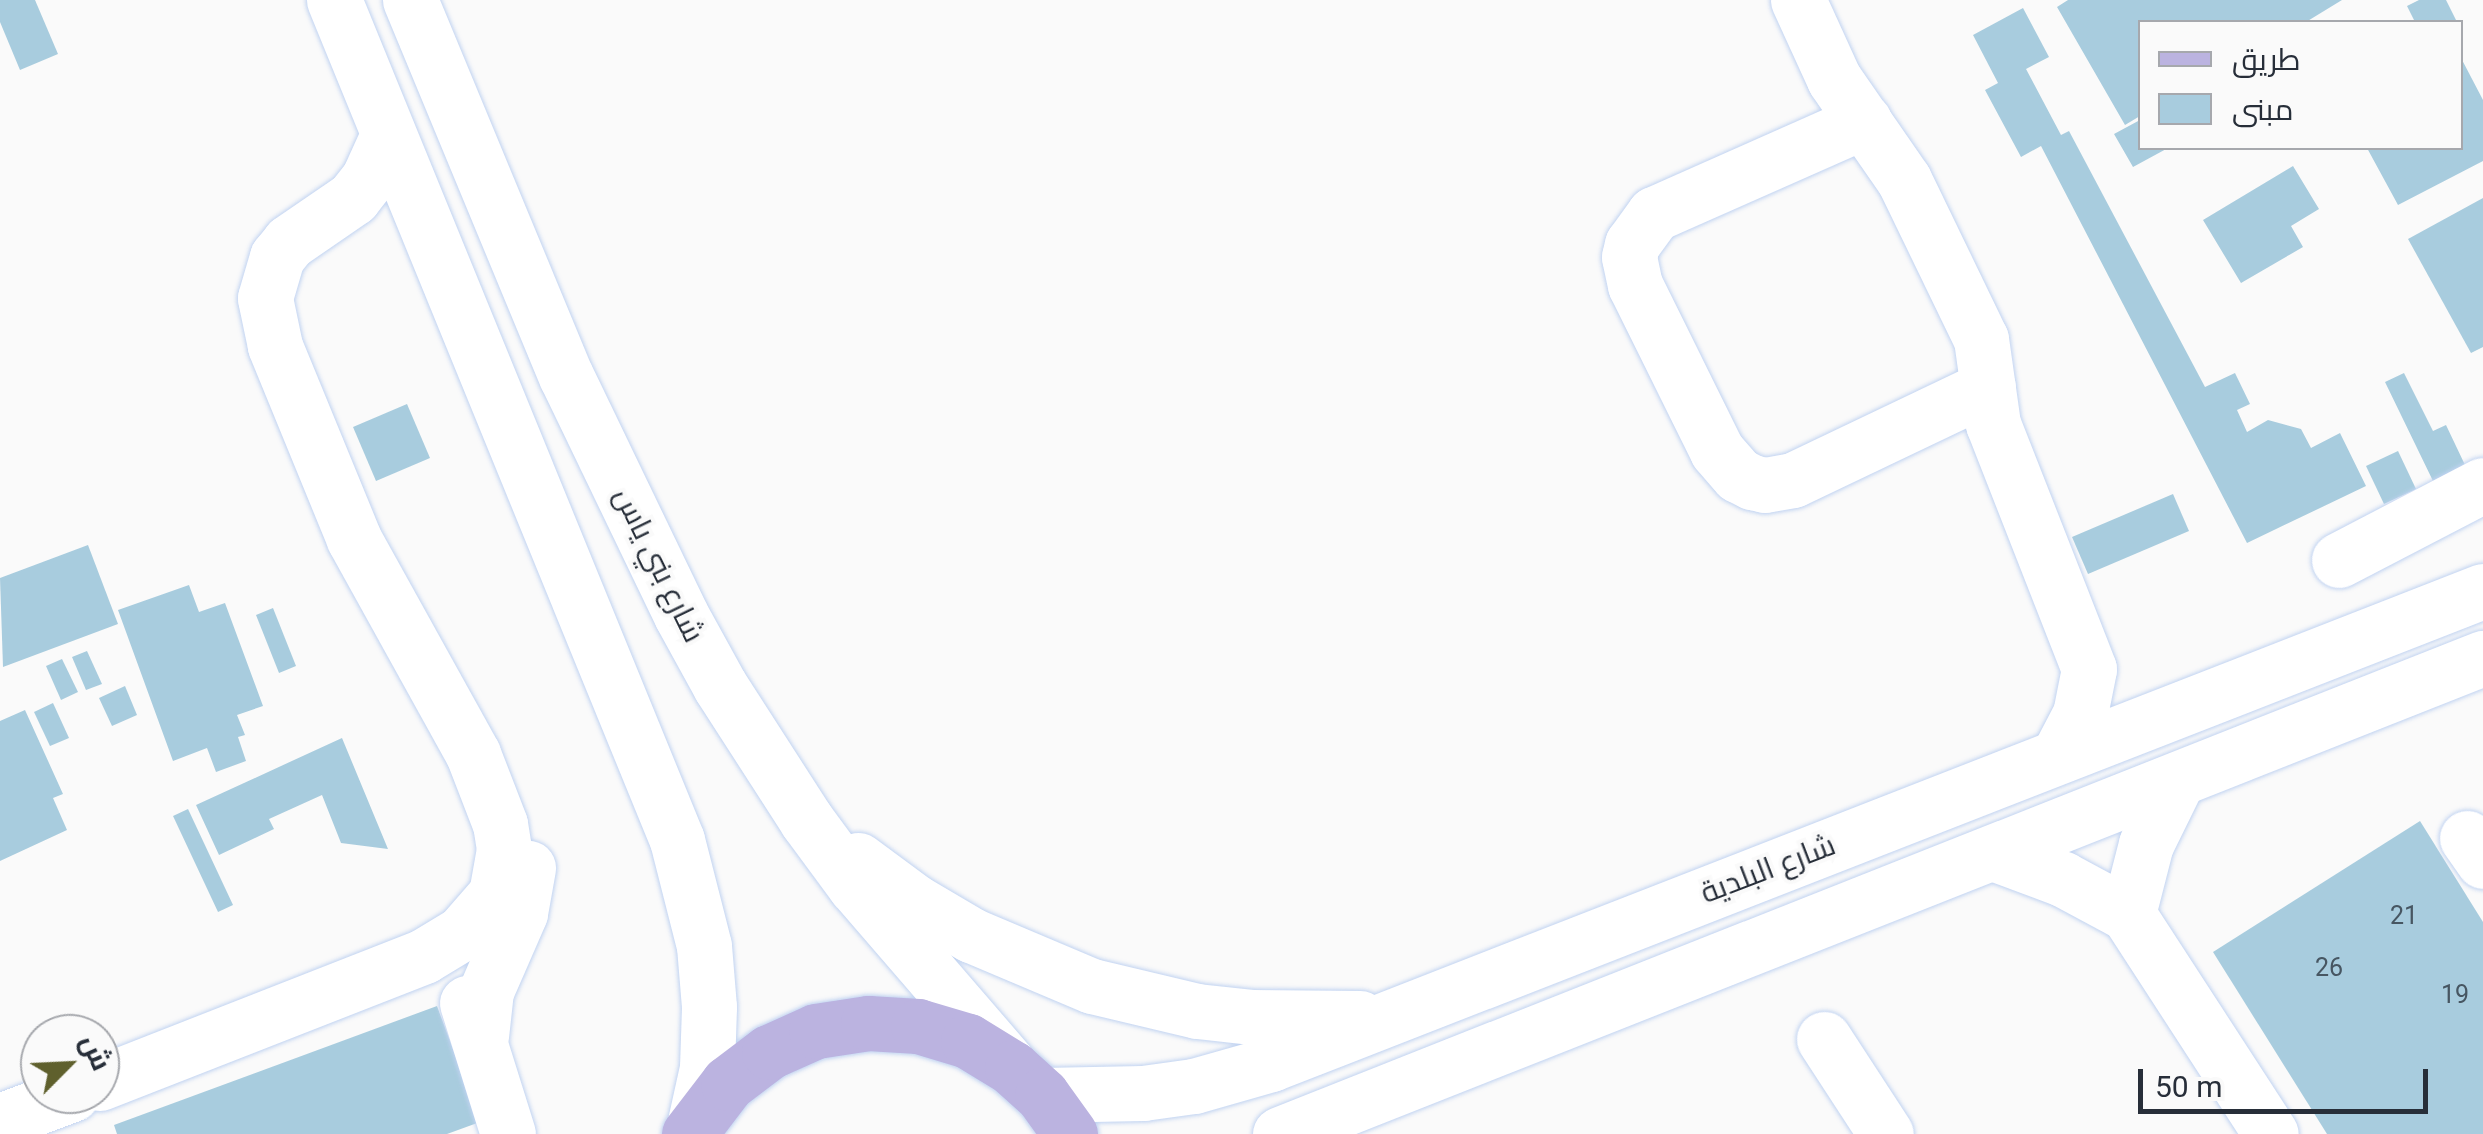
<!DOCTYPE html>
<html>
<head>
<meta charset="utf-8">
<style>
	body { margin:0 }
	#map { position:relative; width:2483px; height:1134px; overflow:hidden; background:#fafafa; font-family:Roboto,Cairo,sans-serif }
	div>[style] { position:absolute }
	.building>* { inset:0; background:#a8ccde }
	.roads { filter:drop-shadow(0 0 2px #c1d3f1) drop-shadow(0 0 2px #c1d3f1) }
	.minor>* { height:55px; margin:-27.5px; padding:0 27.5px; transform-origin:27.5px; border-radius:27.5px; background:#fff }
	.major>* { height:55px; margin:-27.5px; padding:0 27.5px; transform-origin:27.5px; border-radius:27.5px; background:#bbb3e0 }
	span { translate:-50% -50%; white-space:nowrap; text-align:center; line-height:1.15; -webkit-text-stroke:8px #fafafa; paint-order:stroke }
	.number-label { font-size:25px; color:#475662 }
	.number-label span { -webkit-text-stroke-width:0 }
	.street-label { font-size:30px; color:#272e39 }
	.legend { position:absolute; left:2138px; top:20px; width:325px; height:130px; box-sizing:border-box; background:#fafafa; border:2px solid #a6a8ad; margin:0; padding:12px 18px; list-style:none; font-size:30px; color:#272e39 }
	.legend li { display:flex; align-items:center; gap:20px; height:50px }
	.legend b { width:50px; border:2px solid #a6a8ad }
	.north { position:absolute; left:20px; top:1014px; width:100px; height:100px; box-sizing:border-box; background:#fafafa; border:2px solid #a6a8ad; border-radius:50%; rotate:66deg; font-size:28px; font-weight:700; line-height:40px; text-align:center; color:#272e39 }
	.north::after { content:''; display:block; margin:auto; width:35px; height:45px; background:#5f602d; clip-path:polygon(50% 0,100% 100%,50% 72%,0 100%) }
	.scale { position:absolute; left:2138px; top:1069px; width:290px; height:45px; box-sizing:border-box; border:5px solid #272e39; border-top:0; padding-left:12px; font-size:30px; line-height:35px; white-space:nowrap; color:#272e39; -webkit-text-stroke:8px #fafafa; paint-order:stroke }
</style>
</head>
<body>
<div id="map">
	<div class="building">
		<div style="clip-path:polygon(0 0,35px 0,58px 54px,20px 70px,0 22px)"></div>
		<div style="clip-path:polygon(2068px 0,2342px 0,2306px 22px,2140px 22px,2140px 116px,2125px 125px,2057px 7px)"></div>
		<div style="clip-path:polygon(2419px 0,2446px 0,2456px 20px,2415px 22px,2407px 6px)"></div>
		<div style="clip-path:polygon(2023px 8px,2049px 57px,2026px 69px,2061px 135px,2069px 131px,2205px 387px,2235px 373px,2250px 404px,2237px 410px,2247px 432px,2268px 420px,2301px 429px,2311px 448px,2340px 433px,2366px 486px,2247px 543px,2041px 146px,2021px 157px,1985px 90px,1998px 83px,1973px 35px)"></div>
		<div style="clip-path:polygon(2460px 56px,2483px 100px,2483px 161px,2398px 205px,2367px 148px,2460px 148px)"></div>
		<div style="clip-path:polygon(2140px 120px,2140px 148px,2168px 148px,2133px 167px,2114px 134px)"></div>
		<div style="clip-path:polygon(2293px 166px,2319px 209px,2291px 226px,2303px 247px,2241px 283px,2203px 220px)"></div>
		<div style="clip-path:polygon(2483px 198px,2483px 347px,2471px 353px,2408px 239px)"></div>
		<div style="clip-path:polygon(2404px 373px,2433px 431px,2446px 425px,2465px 465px,2433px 481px,2385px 382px)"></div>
		<div style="clip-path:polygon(407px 404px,430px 458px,376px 481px,353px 427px)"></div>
		<div style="clip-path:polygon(2398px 451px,2416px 489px,2384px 504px,2366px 466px)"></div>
		<div style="clip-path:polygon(2173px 494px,2189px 531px,2088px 574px,2072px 537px)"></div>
		<div style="clip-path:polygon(88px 545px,118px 624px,3px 667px,0 578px)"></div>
		<div style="clip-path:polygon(189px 585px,199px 612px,225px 603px,263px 706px,237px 715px,245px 735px,238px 737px,246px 761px,216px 772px,207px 748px,173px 761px,118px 610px)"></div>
		<div style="clip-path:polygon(273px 608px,296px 666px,279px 673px,256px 615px)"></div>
		<div style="clip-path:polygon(87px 651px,102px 684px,86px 690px,72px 657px)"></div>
		<div style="clip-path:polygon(62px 659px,78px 692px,61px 700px,46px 666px)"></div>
		<div style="clip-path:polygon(125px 686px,137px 715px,112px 726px,99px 698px)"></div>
		<div style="clip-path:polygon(53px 703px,69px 738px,50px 746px,34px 712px)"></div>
		<div style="clip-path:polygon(25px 710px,63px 794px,53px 798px,67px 830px,0 861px,0 721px)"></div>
		<div style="clip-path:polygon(342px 738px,388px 849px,341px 843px,322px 795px,269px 819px,274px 829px,219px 855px,196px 805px)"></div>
		<div style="clip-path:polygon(188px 809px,233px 905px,218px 912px,173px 816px)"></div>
		<div style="clip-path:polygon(2420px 821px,2483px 922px,2483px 1134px,2327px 1134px,2213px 952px)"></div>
		<div style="clip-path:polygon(437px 1006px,480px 1122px,447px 1134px,117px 1134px,114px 1125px)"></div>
	</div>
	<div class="roads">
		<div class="minor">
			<div style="left:334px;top:0;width:907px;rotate:67.79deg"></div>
			<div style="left:677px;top:840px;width:109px;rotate:75.7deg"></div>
			<div style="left:704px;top:946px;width:61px;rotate:85.3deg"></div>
			<div style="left:709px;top:1007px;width:61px;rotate:91.9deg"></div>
			<div style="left:707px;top:1068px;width:55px;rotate:102.5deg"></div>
			<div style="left:410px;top:0;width:407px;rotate:67.5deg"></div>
			<div style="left:566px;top:376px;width:265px;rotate:64.3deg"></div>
			<div style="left:681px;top:615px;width:81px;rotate:61.2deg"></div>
			<div style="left:720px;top:686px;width:161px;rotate:57.2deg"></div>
			<div style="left:807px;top:821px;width:81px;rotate:53.6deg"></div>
			<div style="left:855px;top:886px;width:233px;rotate:49.2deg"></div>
			<div style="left:1798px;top:0;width:87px;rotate:65.5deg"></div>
			<div style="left:1834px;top:79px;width:123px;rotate:55.3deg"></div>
			<div style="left:1904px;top:180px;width:177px;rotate:64.2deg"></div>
			<div style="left:1981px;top:339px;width:86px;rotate:82deg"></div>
			<div style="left:1993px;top:424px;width:263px;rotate:68.6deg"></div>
			<div style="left:2089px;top:669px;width:46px;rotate:101.3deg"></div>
			<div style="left:2080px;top:714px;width:47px;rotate:117.6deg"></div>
			<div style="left:1864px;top:121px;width:230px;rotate:156.1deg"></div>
			<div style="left:1654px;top:214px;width:37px;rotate:126deg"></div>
			<div style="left:1632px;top:244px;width:13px;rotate:103deg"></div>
			<div style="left:1629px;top:257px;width:29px;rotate:78deg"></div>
			<div style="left:1635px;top:285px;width:185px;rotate:63.7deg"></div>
			<div style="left:1717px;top:451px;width:32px;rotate:49deg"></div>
			<div style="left:1738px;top:475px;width:16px;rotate:27deg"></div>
			<div style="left:1752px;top:482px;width:13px;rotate:13deg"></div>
			<div style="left:1765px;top:485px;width:28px;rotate:-10deg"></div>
			<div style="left:1793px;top:480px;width:216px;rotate:-25.5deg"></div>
			<div style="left:2339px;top:560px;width:162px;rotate:-27.5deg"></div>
			<div style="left:2467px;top:838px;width:28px;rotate:55deg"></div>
			<div style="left:1993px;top:853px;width:75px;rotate:20.4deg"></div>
			<div style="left:2063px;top:879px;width:74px;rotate:28.3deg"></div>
			<div style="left:2128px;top:914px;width:262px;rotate:57deg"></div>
			<div style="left:858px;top:860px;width:71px;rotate:36.4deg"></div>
			<div style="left:915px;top:902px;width:65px;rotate:30.5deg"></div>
			<div style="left:971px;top:935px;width:131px;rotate:22.9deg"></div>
			<div style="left:1092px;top:986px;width:108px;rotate:13.4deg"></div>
			<div style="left:1197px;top:1011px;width:54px;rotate:6.3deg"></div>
			<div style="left:1251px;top:1017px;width:109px;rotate:0.5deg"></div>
			<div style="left:2128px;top:914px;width:72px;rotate:-75.6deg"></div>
			<div style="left:2146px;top:844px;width:72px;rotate:-63.8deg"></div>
			<div style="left:467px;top:1003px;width:137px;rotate:72.6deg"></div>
			<div style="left:481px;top:1036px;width:45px;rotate:-83.7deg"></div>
			<div style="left:486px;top:991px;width:85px;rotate:-66.4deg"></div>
			<div style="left:520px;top:913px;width:46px;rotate:-79.9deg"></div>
			<div style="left:1824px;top:1039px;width:113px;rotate:56.9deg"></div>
			<div style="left:100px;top:1083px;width:348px;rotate:-21.4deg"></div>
			<div style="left:424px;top:956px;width:44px;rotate:-31.2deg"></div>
			<div style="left:462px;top:933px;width:52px;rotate:-48.9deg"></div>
			<div style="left:496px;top:894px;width:46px;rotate:-79.9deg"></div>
			<div style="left:504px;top:849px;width:25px;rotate:-99deg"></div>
			<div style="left:500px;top:824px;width:75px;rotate:-111.1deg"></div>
			<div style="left:473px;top:754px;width:246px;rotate:-119deg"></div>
			<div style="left:354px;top:539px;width:209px;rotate:-112.3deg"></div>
			<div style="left:275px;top:346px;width:49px;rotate:-101.8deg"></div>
			<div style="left:265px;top:298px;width:43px;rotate:-73.7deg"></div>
			<div style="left:277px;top:257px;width:19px;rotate:-51deg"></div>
			<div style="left:289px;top:242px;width:78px;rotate:-34.5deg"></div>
			<div style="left:353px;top:198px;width:24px;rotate:-52deg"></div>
			<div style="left:368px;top:179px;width:48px;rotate:-65.6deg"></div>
			<div style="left:1042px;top:1095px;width:101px;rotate:-1.1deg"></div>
			<div style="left:1143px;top:1093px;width:51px;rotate:-7.8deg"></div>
			<div style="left:1194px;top:1086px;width:80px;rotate:-15.9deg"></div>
			<div style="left:1271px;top:1064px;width:1301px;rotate:-21.32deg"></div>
			<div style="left:0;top:1121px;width:77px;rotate:-20.6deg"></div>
			<div style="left:1280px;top:1134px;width:1294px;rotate:-21.59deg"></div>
		</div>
		<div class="major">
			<div style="left:689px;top:1134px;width:64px;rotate:-52.6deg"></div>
			<div style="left:728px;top:1083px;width:51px;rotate:-37.1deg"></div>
			<div style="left:769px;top:1052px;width:51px;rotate:-24.1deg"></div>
			<div style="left:816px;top:1031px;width:53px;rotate:-8.7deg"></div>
			<div style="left:868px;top:1023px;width:50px;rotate:3.4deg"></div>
			<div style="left:918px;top:1026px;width:52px;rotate:16.7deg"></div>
			<div style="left:968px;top:1041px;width:52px;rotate:31.5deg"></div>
			<div style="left:1012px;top:1068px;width:40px;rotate:42deg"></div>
			<div style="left:1042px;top:1095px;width:48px;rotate:54.3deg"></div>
		</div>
	</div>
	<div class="number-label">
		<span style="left:2404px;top:916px">21</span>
		<span style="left:2329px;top:968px">26</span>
		<span style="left:2455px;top:995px">19</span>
	</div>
	<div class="street-label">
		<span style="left:659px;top:565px;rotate:64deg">شارع بني ياس</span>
		<span style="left:1768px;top:869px;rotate:-21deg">شارع البلدية</span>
	</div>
	<ul class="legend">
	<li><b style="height:12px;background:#bbb3e0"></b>طريق</li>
	<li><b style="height:28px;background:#a8ccde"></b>مبنى</li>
	</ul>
	<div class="north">ش</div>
	<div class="scale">50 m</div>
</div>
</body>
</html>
